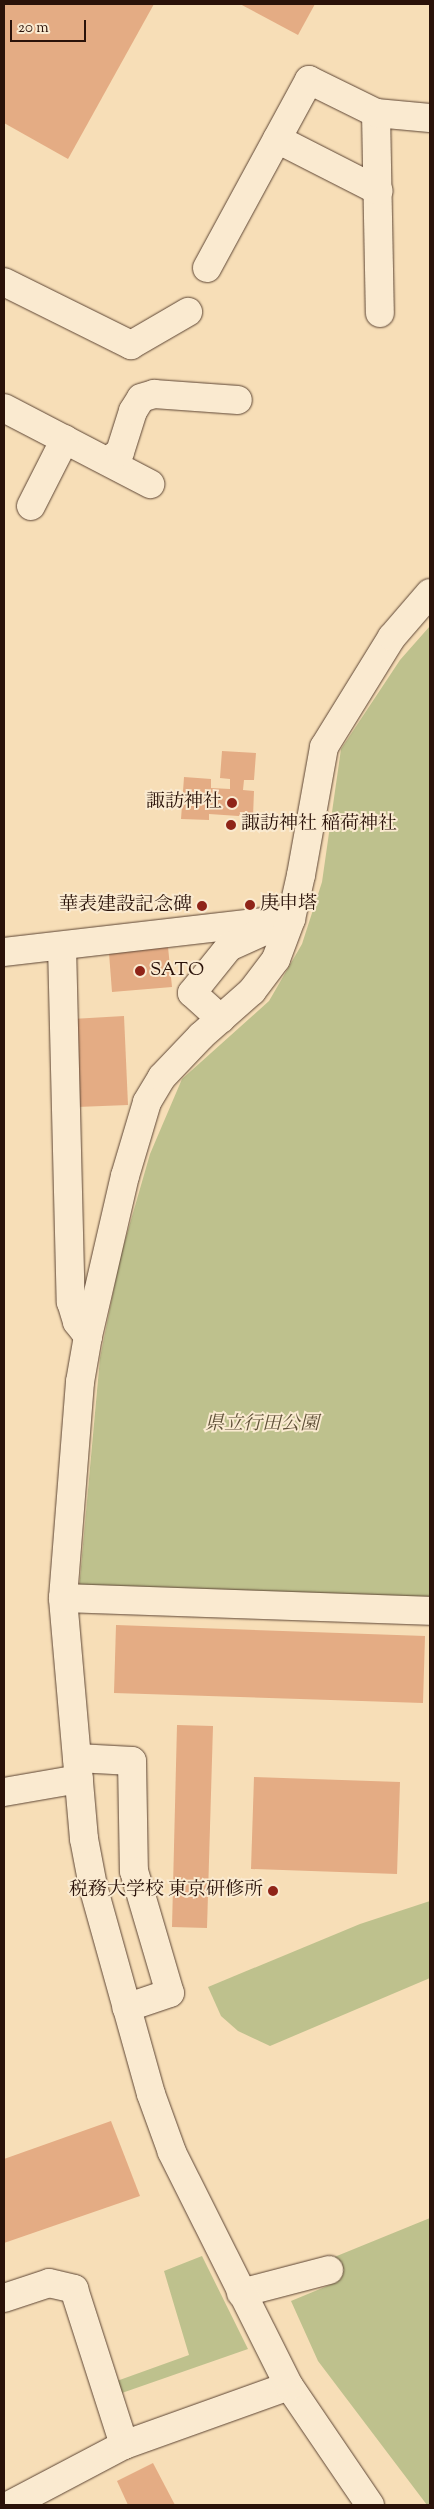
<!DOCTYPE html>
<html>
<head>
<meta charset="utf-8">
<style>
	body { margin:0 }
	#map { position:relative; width:434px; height:2509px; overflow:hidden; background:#f7deb7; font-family:"Sorts Mill Goudy","Noto Serif JP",serif }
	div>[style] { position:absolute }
	.green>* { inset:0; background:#bec18d }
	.building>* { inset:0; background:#e4ac84 }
	.roads { filter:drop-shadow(0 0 1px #5d4534) drop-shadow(0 0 1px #5d4534) }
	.minor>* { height:28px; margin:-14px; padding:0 14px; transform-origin:14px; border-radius:14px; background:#faead0 }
	.dots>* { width:14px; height:14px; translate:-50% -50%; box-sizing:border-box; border:2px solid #faead0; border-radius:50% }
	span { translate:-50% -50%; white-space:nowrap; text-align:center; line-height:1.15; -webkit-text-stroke:4px #faead0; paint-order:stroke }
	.poi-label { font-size:19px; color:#2a1209 }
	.right { translate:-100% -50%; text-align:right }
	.left { translate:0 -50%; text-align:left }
	.park-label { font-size:19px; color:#5e4f37; font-style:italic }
	.frame { position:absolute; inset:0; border:5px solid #2a1209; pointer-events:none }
	.scale { position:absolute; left:10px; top:20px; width:76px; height:22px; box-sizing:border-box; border:2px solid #2a1209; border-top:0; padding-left:6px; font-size:15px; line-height:18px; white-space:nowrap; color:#2a1209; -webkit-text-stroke:4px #faead0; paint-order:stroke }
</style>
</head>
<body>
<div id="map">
	<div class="green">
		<div style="clip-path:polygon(430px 626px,430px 1600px,79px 1589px,100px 1358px,120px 1258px,150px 1154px,182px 1079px,269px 1001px,302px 944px,322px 882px,341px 749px,400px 660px)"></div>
		<div style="clip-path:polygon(430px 1901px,430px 1978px,270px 2046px,238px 2031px,221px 2016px,208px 1987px,360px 1924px)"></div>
		<div style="clip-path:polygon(430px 2218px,430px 2505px,427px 2505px,318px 2361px,291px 2301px,332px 2284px,327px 2260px)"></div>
		<div style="clip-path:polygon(202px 2256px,248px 2349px,119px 2394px,114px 2382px,189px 2355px,164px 2271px)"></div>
	</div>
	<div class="building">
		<div style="clip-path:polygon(4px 4px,154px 4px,68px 159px,4px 123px)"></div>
		<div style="clip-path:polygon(240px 4px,315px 4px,298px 35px)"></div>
		<div style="clip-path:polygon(222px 751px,256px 753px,254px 780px,244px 780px,243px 790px,254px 791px,253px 817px,209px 814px,209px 820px,181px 819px,184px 777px,211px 779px,211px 788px,230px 789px,230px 779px,220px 778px)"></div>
		<div style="clip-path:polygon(168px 947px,172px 987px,112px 992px,109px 953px)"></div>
		<div style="clip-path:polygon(124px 1016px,128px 1105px,77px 1107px,72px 1019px)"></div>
		<div style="clip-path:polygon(116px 1625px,425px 1636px,423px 1703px,114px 1693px)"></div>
		<div style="clip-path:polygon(177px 1725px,213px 1726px,207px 1928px,172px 1927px)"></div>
		<div style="clip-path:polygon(254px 1777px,400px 1782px,397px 1874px,251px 1869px)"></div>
		<div style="clip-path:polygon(111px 2121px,140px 2196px,4px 2243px,4px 2159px)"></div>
		<div style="clip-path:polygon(153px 2463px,175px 2505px,128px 2505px,117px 2481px)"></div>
	</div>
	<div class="roads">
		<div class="minor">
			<div style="left:376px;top:113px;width:200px;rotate:88.9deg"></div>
			<div style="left:277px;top:139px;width:114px;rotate:27deg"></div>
			<div style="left:207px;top:268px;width:214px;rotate:-61.5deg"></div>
			<div style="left:309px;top:80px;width:75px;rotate:26.2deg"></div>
			<div style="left:376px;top:113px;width:54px;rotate:5.3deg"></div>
			<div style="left:4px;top:282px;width:142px;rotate:26.4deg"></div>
			<div style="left:131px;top:345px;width:66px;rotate:-30.1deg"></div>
			<div style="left:4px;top:408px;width:165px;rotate:27.5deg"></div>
			<div style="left:108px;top:461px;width:15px;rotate:-37deg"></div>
			<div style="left:120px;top:452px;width:43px;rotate:-72.4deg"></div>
			<div style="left:133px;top:411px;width:15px;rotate:-58deg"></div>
			<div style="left:141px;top:398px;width:14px;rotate:-17deg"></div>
			<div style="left:154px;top:394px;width:84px;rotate:4.1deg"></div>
			<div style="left:31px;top:506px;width:75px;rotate:-63.1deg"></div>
			<div style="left:62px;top:946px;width:356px;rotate:88.6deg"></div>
			<div style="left:71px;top:1302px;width:21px;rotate:73deg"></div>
			<div style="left:77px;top:1322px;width:18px;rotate:52deg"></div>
			<div style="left:4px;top:952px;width:289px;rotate:-6.6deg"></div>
			<div style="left:221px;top:1019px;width:39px;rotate:-138deg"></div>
			<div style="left:192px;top:993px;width:59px;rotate:-51.2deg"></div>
			<div style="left:229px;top:947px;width:48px;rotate:-24.4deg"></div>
			<div style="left:63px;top:1598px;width:367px;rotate:2deg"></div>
			<div style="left:77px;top:1758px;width:55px;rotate:3.1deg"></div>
			<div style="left:132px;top:1761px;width:110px;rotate:89deg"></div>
			<div style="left:134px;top:1871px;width:127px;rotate:73.6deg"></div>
			<div style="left:170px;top:1993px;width:46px;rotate:161.2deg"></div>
			<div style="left:4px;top:1792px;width:76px;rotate:-9.8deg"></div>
			<div style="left:241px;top:2293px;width:91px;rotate:-14.6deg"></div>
			<div style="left:4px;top:2298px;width:47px;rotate:-18.4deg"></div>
			<div style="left:49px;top:2283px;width:26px;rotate:13deg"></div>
			<div style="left:74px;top:2289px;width:164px;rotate:72.2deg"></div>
			<div style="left:10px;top:2505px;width:129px;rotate:-27.8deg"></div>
			<div style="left:124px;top:2445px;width:175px;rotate:-19.7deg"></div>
			<div style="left:370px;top:2505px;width:144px;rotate:-124.2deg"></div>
			<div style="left:289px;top:2386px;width:262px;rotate:-116.6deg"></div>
			<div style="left:172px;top:2152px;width:62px;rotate:-109.9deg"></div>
			<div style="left:151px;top:2094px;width:216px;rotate:-105.6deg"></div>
			<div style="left:93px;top:1886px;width:48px;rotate:-100.8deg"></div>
			<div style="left:84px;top:1839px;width:242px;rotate:-95deg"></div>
			<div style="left:63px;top:1598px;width:217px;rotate:-85.5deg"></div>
			<div style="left:80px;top:1382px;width:47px;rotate:-80.1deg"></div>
			<div style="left:88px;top:1336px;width:164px;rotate:-77deg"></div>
			<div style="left:125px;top:1176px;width:77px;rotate:-73.4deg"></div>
			<div style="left:147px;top:1102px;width:29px;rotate:-59deg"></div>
			<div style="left:162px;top:1077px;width:57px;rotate:-46.4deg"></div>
			<div style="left:201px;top:1036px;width:68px;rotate:-41.4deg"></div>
			<div style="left:252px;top:991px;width:40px;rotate:-53deg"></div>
			<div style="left:276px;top:959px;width:43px;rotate:-69.4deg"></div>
			<div style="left:291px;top:919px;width:45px;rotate:-77.2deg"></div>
			<div style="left:301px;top:875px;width:130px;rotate:-79.8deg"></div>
			<div style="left:324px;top:747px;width:129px;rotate:-58.3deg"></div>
			<div style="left:392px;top:637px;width:58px;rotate:-49.2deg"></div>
		</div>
	</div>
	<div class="dots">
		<div style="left:232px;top:803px;background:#8f2418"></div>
		<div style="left:231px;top:825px;background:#8f2418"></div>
		<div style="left:250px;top:905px;background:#8f2418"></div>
		<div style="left:202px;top:906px;background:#8f2418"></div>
		<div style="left:140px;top:971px;background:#8f2418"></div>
		<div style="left:273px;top:1891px;background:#8f2418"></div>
	</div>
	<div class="poi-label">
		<span class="right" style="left:222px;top:803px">諏訪神社</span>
		<span class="left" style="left:241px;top:825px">諏訪神社 稲荷神社</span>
		<span class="left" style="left:260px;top:905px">庚申塔</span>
		<span class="right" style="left:192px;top:906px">華表建設記念碑</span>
		<span class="left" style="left:150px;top:971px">SATO</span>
		<span class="right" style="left:263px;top:1891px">税務大学校 東京研修所</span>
	</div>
	<div class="park-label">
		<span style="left:262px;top:1425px">県立行田公園</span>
	</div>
	<div class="frame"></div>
	<div class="scale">20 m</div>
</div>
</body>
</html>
